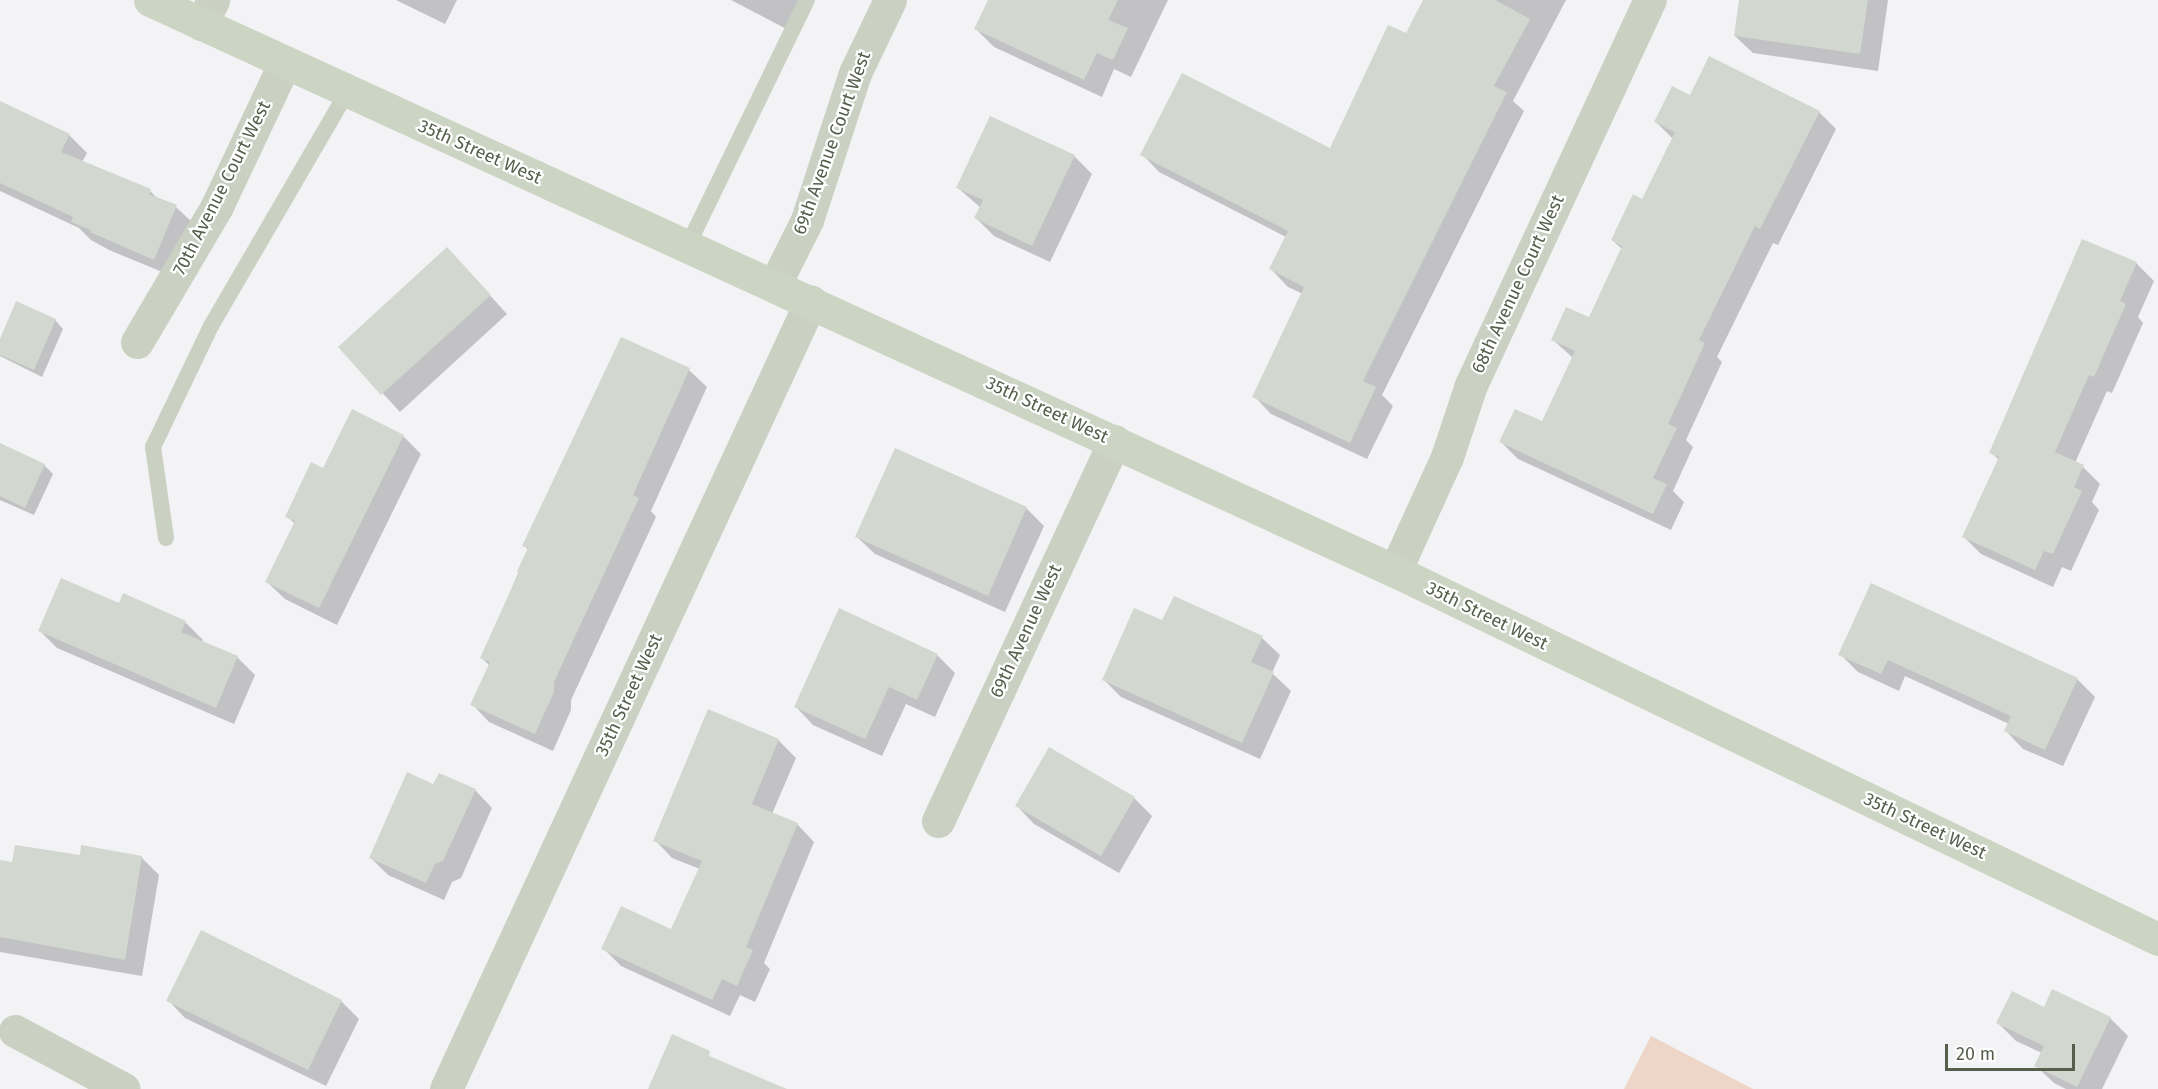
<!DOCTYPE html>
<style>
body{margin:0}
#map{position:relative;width:2158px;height:1089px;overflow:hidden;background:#f3f3f5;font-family:"Fira Sans",sans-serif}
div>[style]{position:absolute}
.green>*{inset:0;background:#edd5c7}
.shadow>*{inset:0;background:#0003}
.building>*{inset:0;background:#d2d7d0}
.lane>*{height:16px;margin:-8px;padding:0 8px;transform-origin:8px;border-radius:8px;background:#cad0c2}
.street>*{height:33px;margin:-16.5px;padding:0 16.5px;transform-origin:16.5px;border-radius:16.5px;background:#cad0c2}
.secondary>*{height:33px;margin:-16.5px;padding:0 16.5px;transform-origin:16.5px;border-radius:16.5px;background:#ccd4c3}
span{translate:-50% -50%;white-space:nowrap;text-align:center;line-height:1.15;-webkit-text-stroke:4.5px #fff;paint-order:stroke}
.street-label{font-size:18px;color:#565f4c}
.scale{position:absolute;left:1945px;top:1044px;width:130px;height:27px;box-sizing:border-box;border:3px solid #565f4c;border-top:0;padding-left:8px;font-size:18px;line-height:21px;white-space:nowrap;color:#565f4c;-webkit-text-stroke:4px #fff;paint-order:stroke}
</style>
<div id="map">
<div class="green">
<div style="clip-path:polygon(1651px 1036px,1753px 1089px,1624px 1089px)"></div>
</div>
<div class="shadow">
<div style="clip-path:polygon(396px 0,457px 0,445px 24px)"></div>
<div style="clip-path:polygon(731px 0,814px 0,796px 34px)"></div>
<div style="clip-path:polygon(990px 0,1168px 0,1131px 77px,1114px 69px,1102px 97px,994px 47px,976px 29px)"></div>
<div style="clip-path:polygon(1425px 0,1566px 0,1513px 101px,1524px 111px,1382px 395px,1393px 406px,1367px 459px,1271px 414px,1254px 396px,1303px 294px,1288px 287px,1271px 269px,1286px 237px,1159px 172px,1142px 154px,1331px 150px,1406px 35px)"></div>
<div style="clip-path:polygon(1741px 0,1888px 0,1878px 71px,1753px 53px,1735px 36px)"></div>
<div style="clip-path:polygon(1690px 97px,1819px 112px,1836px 129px,1778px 245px,1773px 243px,1717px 357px,1722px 362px,1686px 440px,1693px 447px,1673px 491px,1684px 502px,1671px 530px,1518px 459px,1501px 442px,1543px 423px,1573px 358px,1552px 339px,1589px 319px,1622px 249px,1612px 240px,1643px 201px,1673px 139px,1656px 122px)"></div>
<div style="clip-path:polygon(0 103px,69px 135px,87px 153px,82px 162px,150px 191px,159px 200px,176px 207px,194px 224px,172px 276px,109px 250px,91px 240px,79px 228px,0 191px)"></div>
<div style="clip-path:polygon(1074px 156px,1092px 174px,1050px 262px,994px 236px,976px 218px,981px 208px,958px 188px)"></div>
<div style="clip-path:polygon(2136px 263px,2154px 281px,2138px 317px,2143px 323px,2112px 393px,2107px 391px,2075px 463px,2083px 467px,2100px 484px,2092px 502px,2099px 510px,2071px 571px,2062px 567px,2053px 587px,1981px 554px,1964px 537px,1999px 460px,1991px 452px)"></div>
<div style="clip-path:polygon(464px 267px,507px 314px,400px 412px,340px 347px)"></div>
<div style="clip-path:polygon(55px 320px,63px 329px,42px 377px,0 356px,0 343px)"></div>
<div style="clip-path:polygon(621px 339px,689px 370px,707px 387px,651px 511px,656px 517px,571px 700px,571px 710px,553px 751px,489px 722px,472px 704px,490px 666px,482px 658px,528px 550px,524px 545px)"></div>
<div style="clip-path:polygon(403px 436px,421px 454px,337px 625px,285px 599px,267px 582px,295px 524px,287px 516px,324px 470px)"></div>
<div style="clip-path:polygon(0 445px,44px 465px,53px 474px,34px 515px,0 500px)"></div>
<div style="clip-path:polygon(1026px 508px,1044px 526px,1005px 612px,875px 554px,857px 537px)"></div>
<div style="clip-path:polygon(120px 605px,185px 622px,203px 640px,202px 642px,237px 657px,255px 675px,234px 724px,57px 648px,40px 631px)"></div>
<div style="clip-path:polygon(1163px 622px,1262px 638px,1280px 655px,1272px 673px,1291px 691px,1260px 759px,1121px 697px,1104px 680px)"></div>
<div style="clip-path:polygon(1840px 654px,2077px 679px,2095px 697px,2063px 766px,2023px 749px,2006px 731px,2009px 724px,1905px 676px,1899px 691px,1858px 672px)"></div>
<div style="clip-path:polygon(937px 655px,955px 673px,935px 717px,906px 704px,882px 756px,813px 725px,796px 707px)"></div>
<div style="clip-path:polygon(778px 740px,796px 758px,772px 814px,797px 824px,814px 842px,764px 963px,770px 969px,755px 1002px,740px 995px,730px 1016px,621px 966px,603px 948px,672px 931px,700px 869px,672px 858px,655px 840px)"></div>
<div style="clip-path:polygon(1050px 749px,1134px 798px,1152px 816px,1119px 873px,1034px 824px,1017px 806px)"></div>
<div style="clip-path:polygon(434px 786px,475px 790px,492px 808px,461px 878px,452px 882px,444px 900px,388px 875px,371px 858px)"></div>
<div style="clip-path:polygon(81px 857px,141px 857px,159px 875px,142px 976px,0 952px,0 861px,14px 864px)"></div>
<div style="clip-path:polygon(168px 1000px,341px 1001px,359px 1019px,326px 1086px,185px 1018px)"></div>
<div style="clip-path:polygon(2044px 1009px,2110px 1018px,2128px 1036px,2102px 1089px,2066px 1089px,2054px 1083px,2036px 1066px,2042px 1053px,2016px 1041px,1998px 1023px)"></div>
</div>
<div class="building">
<div style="clip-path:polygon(988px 0,1118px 0,1108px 20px,1128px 28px,1113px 60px,1097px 53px,1084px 80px,974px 29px)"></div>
<div style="clip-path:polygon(1423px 0,1495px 0,1530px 19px,1494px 86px,1507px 92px,1363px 381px,1376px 387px,1350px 443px,1252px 397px,1304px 287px,1269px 269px,1288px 231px,1140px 155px,1182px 73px,1330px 148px,1388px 25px,1406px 33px)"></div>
<div style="clip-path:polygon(1739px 0,1868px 0,1860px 54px,1734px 36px)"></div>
<div style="clip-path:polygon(1709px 56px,1820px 111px,1760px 229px,1755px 226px,1699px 340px,1705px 343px,1668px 424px,1677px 428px,1653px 478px,1667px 484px,1653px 514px,1499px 442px,1515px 409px,1542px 421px,1575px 351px,1551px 340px,1566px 307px,1589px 317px,1622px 246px,1611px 240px,1633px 194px,1642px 199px,1675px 132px,1654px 122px,1672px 86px,1690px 95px)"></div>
<div style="clip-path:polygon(0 101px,70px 134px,61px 152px,151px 189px,149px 194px,177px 205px,154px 260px,90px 232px,91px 230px,71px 222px,73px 217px,0 183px)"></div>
<div style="clip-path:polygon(990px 116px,1075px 155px,1032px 246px,974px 218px,983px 200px,956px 188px)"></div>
<div style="clip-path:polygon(2082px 239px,2137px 262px,2120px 301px,2126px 304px,2094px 377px,2089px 375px,2055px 452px,2084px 465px,2074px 487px,2082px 491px,2053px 554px,2044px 551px,2035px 570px,1962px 537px,1999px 457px,1989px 453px)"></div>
<div style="clip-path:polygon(447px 247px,491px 295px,381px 395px,338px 347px)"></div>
<div style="clip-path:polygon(16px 301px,56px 319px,34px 370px,0 355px,0 339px)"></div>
<div style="clip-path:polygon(621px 337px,690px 368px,633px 495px,639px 498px,554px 682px,554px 692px,535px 734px,470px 705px,490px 662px,480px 658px,519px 572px,517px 571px,528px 548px,522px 546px)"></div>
<div style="clip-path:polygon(352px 409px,404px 435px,319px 608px,265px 582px,295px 521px,285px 517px,311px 462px,323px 468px)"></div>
<div style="clip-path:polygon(0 443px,45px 464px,25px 508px,0 496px)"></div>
<div style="clip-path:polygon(895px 448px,1027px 507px,988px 596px,855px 537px)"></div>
<div style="clip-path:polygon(61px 578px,119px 603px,123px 593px,186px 621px,181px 632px,238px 656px,216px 708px,38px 631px)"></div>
<div style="clip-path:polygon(1871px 583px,2078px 678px,2045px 750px,2004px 731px,2011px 716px,1888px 660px,1881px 674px,1838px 655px)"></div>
<div style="clip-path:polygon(1174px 596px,1263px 636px,1251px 662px,1274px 672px,1242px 743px,1102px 680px,1134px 608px,1162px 620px)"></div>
<div style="clip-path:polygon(839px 608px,938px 654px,917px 700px,889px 687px,865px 739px,794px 707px)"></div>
<div style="clip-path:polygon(708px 709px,779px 739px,752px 804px,798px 823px,746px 947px,753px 950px,737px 986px,722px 979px,712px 1000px,601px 949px,621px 906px,671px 929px,702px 861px,653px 841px)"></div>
<div style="clip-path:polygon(1049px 747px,1135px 797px,1101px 856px,1015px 806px)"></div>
<div style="clip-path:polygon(407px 772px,433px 784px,439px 773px,476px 789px,443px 861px,435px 864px,426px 883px,369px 858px)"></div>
<div style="clip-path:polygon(15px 845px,80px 855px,81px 845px,142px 856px,125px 960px,0 937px,0 860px,12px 862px)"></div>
<div style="clip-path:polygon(201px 930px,342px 1000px,308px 1070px,166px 1001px)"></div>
<div style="clip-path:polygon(2052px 989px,2111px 1017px,2077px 1087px,2034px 1066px,2044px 1046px,1996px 1023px,2012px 991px,2044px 1007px)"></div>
<div style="clip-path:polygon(672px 1034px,710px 1051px,709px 1056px,787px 1089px,648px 1089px)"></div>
</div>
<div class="lane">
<div style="left:688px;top:245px;width:272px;rotate:-64.1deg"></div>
<div style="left:166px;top:538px;width:92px;rotate:-98.1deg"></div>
<div style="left:153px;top:447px;width:134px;rotate:-64.4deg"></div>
<div style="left:211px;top:326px;width:271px;rotate:-59.8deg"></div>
</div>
<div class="street">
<div style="left:201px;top:24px;width:27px;rotate:-63deg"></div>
<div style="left:774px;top:286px;width:74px;rotate:-63.4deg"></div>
<div style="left:807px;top:220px;width:155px;rotate:-71.9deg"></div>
<div style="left:855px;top:73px;width:81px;rotate:-64.4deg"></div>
<div style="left:137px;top:342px;width:158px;rotate:-59.5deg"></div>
<div style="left:217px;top:206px;width:157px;rotate:-64.7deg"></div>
<div style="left:1395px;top:571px;width:125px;rotate:-65.5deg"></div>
<div style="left:1447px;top:457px;width:76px;rotate:-71.6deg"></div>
<div style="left:1471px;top:385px;width:425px;rotate:-65.1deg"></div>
<div style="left:938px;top:821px;width:419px;rotate:-65.1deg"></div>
<div style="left:15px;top:1031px;width:123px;rotate:28deg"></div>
<div style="left:446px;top:1089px;width:868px;rotate:-65.15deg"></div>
</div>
<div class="secondary">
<div style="left:150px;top:0;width:1370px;rotate:24.64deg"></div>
<div style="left:1395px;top:571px;width:847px;rotate:25.75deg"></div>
</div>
<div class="street-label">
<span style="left:832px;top:143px;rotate:-70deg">69th Avenue Court West</span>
<span style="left:480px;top:152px;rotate:24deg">35th Street West</span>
<span style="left:222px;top:188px;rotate:-63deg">70th Avenue Court West</span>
<span style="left:1518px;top:284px;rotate:-65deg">68th Avenue Court West</span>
<span style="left:1047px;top:410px;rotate:25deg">35th Street West</span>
<span style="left:1487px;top:616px;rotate:26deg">35th Street West</span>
<span style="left:1026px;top:631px;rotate:-65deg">69th Avenue West</span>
<span style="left:629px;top:695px;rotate:-65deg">35th Street West</span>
<span style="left:1925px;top:826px;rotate:25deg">35th Street West</span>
</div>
<div class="scale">20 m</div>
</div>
